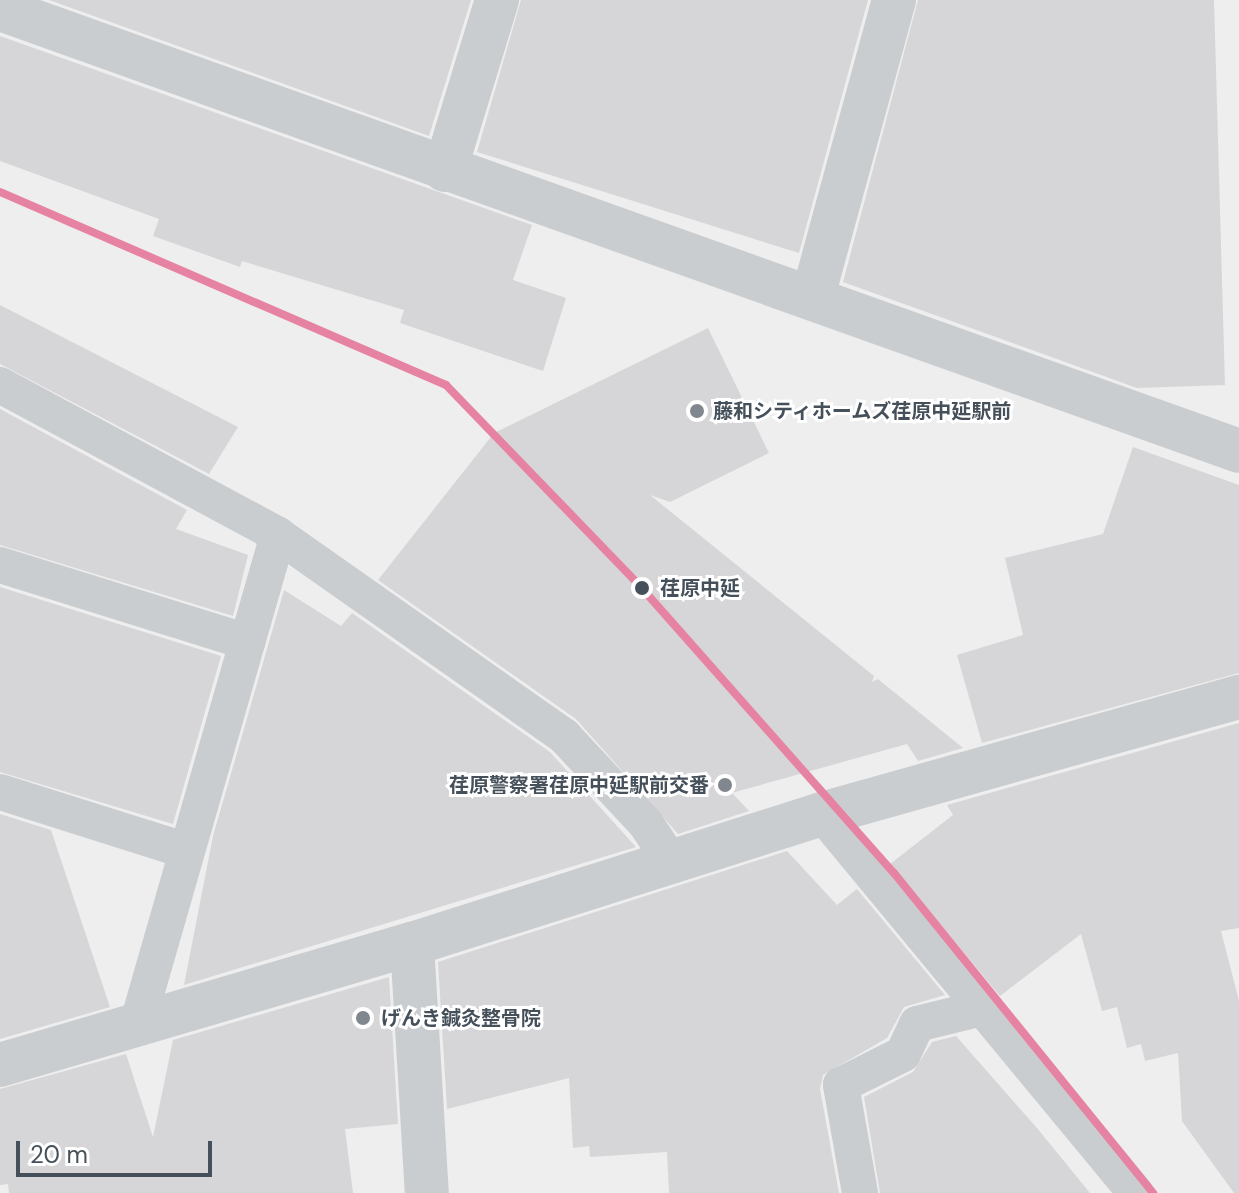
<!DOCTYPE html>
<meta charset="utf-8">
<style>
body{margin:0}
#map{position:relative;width:1239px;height:1193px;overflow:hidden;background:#efeeee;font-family:"DM Sans","Noto Sans JP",sans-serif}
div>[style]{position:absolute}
.building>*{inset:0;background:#d6d6d8}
.lane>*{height:36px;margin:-18px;padding:0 18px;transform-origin:18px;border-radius:18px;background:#cacdcf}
.street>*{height:44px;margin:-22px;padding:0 22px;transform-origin:22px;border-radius:22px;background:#cacdcf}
.rail-1>*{height:8px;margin:-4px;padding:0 4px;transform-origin:4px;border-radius:4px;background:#e683a3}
.dots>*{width:22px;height:22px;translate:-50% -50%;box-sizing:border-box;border:4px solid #fff;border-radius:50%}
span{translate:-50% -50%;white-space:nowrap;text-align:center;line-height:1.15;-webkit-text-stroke:6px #fff;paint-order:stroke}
.poi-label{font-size:20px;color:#46505a;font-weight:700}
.left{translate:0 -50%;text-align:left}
.right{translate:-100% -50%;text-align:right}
.stop-label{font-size:20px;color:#46505a;font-weight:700}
.scale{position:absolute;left:16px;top:1141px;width:196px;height:36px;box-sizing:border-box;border:4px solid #46505a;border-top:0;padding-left:10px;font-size:24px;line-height:28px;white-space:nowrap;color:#46505a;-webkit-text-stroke:6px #fff;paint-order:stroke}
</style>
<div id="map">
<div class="building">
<div style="clip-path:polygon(49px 0,471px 0,429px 136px)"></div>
<div style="clip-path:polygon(521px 0,868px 0,799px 253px,477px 152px)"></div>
<div style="clip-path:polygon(918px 0,1214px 0,1225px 385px,1137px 388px,843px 282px)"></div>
<div style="clip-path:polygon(0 36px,532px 225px,513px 280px,566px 298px,543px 371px,400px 323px,404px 310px,242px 261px,240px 267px,153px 236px,159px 219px,0 161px)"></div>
<div style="clip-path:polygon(0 305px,238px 427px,209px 474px,0 364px)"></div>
<div style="clip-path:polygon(708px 328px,769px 453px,670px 502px,650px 495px,874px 676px,872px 682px,878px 679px,963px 748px,918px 761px,907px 744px,732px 793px,749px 811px,678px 834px,576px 719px,378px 580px,494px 433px)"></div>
<div style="clip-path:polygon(0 409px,187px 510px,176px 529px,248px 555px,233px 616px,0 545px)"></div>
<div style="clip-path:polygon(1133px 447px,1239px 485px,1239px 673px,982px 743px,957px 655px,1023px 635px,1005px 558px,1103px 534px)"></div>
<div style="clip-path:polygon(0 587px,221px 656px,173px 824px,0 772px)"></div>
<div style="clip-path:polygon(284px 590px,341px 626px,352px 613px,550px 752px,636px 847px,184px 985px,213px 836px)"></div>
<div style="clip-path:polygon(1239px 723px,1239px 928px,1221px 931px,1239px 1001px,1239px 1193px,1234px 1193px,1182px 1121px,1178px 1053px,1145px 1061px,1141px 1044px,1127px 1048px,1117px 1007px,1102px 1011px,1081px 934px,1000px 996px,890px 864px,953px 815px,947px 805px)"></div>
<div style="clip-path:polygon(0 814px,51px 830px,110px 1007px,0 1039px)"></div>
<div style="clip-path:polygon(787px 851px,837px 905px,857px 889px,945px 995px,904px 1007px,887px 1038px,823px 1075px,820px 1089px,839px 1193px,669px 1193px,667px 1152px,590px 1157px,589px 1146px,573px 1148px,569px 1078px,447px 1109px,438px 962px)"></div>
<div style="clip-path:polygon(389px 977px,398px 1124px,345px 1129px,353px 1193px,9px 1193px,8px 1184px,0 1185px,0 1089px,126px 1054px,153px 1137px,173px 1040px)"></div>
<div style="clip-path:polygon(956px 1036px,1037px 1128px,1090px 1193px,880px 1193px,864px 1097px,913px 1072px,932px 1042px)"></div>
</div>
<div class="lane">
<div style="left:0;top:385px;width:316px;rotate:28.3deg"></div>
<div style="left:278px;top:535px;width:350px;rotate:35.1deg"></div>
<div style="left:564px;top:736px;width:120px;rotate:47deg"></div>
<div style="left:646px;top:824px;width:47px;rotate:56.3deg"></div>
<div style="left:0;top:565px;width:259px;rotate:17.3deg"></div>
<div style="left:0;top:792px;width:193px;rotate:17.5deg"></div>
<div style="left:822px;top:814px;width:492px;rotate:50.4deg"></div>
<div style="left:138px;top:1022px;width:507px;rotate:-73.96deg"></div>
<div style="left:860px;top:1193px;width:110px;rotate:-100deg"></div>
<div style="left:841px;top:1085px;width:69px;rotate:-26.6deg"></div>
<div style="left:903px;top:1054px;width:33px;rotate:-65deg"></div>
<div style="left:917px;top:1024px;width:67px;rotate:-13.8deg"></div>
</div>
<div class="street">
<div style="left:0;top:9px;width:1315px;rotate:19.63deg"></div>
<div style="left:445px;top:170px;width:178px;rotate:-73deg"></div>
<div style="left:813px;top:296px;width:307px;rotate:-74.7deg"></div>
<div style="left:412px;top:944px;width:249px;rotate:86.6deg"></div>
<div style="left:0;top:1065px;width:429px;rotate:-16.4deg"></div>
<div style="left:412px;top:944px;width:430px;rotate:-17.6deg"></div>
<div style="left:822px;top:814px;width:433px;rotate:-15.7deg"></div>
</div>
<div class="rail-1">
<div style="left:0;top:192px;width:486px;rotate:23.4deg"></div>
<div style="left:446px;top:385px;width:278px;rotate:46deg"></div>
<div style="left:639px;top:585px;width:385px;rotate:48.5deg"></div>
<div style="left:894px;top:873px;width:412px;rotate:51deg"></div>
</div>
<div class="dots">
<div style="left:697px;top:411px;background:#81878e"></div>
<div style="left:642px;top:588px;background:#46505a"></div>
<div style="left:725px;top:785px;background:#81878e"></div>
<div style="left:363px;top:1018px;background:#81878e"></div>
</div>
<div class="poi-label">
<span class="left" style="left:713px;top:411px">藤和シティホームズ荏原中延駅前</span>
<span class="right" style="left:709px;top:785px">荏原警察署荏原中延駅前交番</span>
<span class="left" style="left:381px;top:1018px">げんき鍼灸整骨院</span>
</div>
<div class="stop-label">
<span class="left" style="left:660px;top:588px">荏原中延</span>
</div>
<div class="scale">20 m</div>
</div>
